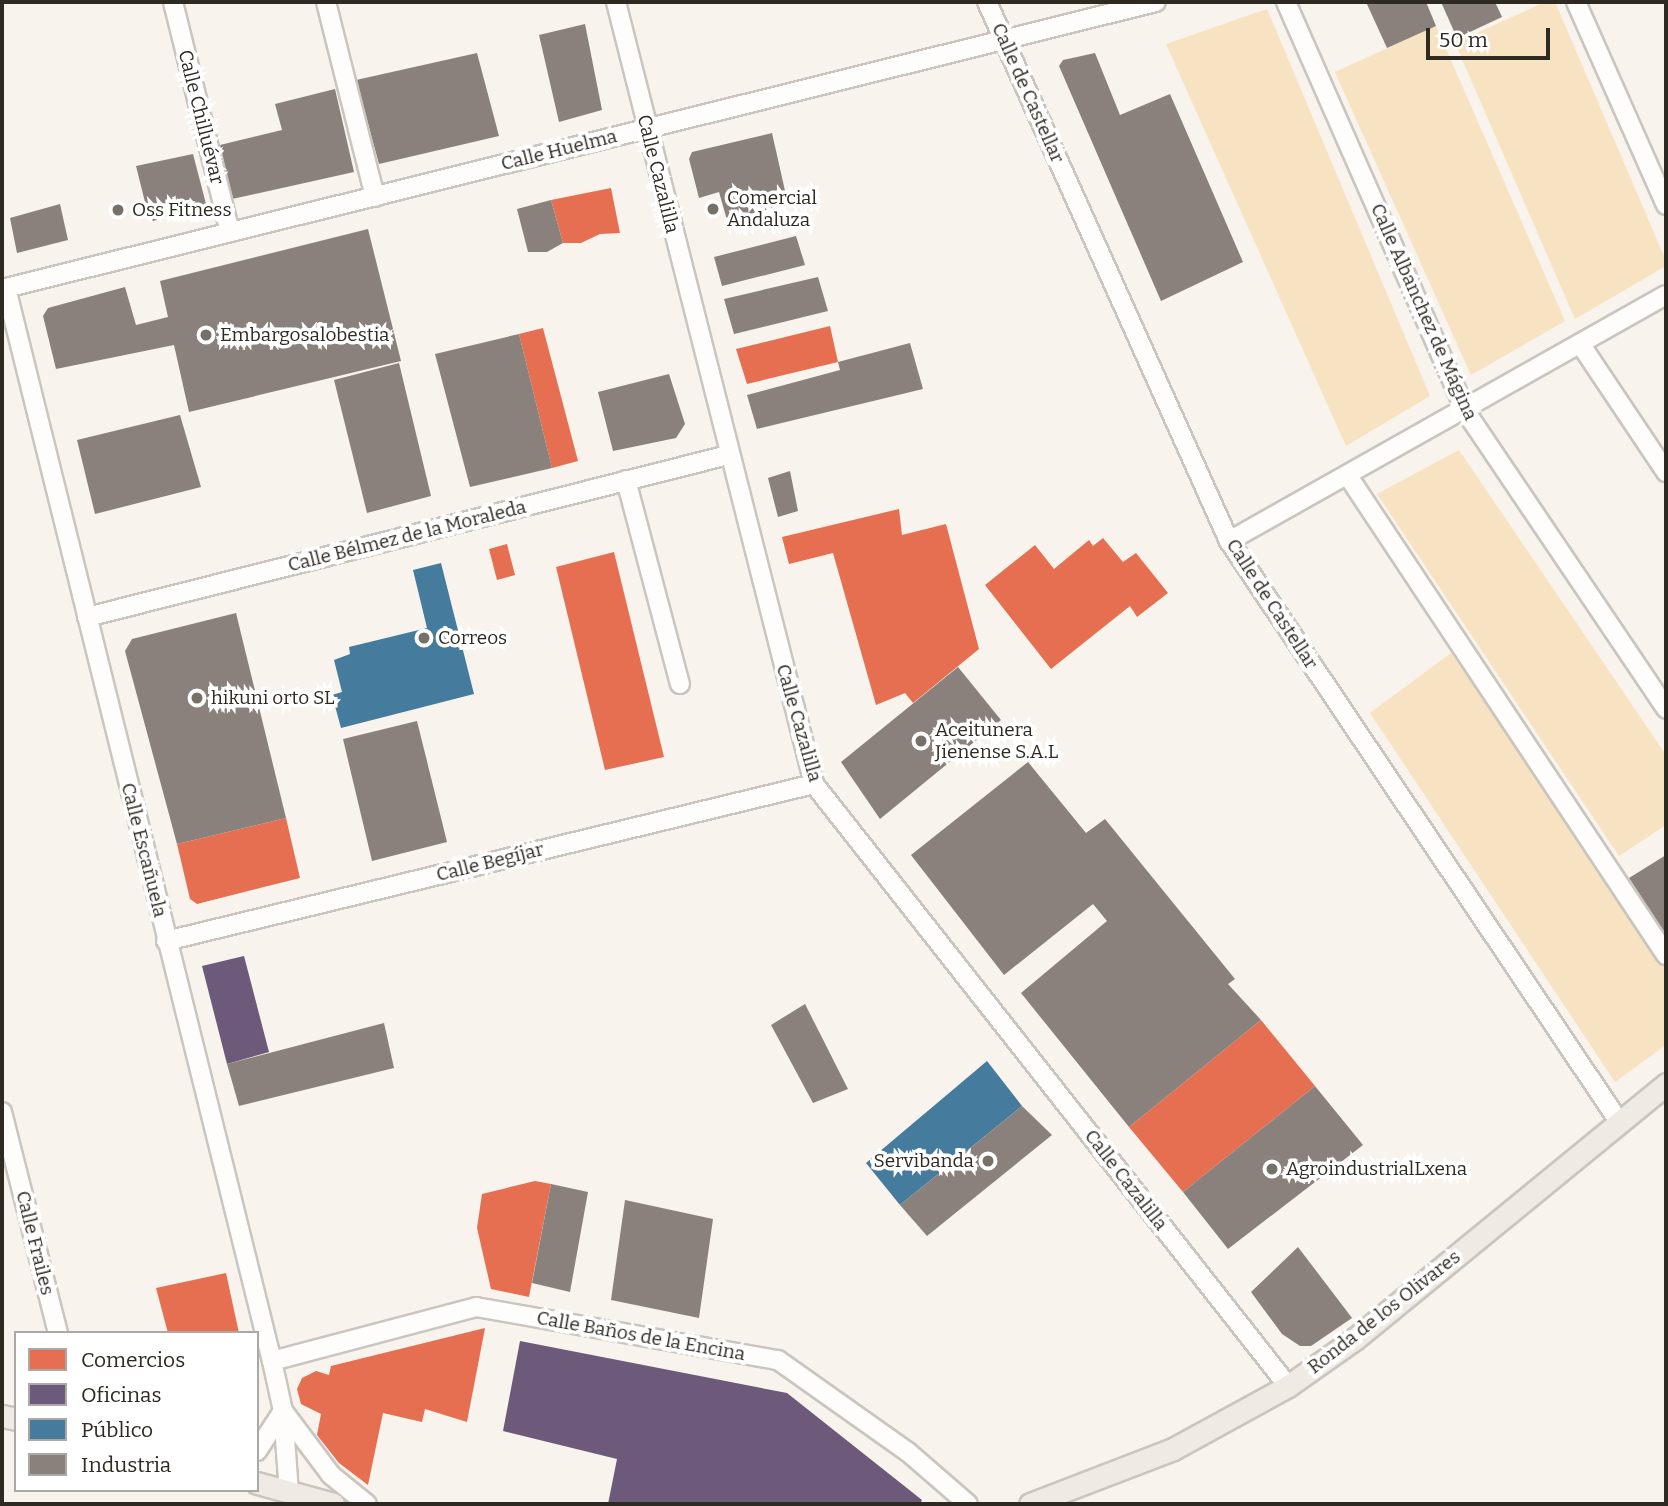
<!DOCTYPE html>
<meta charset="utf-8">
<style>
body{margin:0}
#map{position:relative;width:1668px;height:1506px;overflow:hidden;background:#f8f3ec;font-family:Bitter,serif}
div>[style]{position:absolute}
.green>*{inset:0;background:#f7e2c1}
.shops>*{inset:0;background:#e76f51}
.offices>*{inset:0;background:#6d597a}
.public>*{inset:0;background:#457b9d}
.industry>*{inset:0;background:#8a817c}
.roads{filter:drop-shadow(2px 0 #cac5be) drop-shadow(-2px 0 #cac5be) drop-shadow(0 2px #cac5be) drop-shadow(0 -2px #cac5be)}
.minor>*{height:18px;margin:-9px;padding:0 9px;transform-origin:9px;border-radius:9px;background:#fefdfc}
.major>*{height:21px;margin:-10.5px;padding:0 10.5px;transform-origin:10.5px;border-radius:10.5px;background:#efeae4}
.dots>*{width:19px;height:19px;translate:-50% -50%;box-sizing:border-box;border:4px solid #fff;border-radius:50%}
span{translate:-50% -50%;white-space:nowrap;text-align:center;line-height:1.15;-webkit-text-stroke:7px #fff;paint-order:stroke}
.street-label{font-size:19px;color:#2e2921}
.poi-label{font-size:19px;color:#2e2921}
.left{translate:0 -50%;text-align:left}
.right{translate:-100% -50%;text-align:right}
.frame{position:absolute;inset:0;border:4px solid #2e2921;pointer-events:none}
.legend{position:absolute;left:14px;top:1331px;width:245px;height:161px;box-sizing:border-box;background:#fff;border:2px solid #aba9a6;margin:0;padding:9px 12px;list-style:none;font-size:21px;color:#2e2921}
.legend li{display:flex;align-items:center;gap:14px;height:35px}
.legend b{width:35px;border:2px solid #aba9a6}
.scale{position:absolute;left:1426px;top:28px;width:124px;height:32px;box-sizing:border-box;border:4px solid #2e2921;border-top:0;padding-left:9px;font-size:21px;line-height:24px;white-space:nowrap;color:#2e2921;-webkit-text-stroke:5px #fff;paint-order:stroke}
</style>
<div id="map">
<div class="green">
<div style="clip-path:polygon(1545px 2px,1555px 2px,1666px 261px,1666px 266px,1575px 319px,1455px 43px)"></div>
<div style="clip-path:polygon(1267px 9px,1430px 396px,1346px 446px,1166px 44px)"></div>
<div style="clip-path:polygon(1436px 26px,1565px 321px,1471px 375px,1335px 72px)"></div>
<div style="clip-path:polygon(1459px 450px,1666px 755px,1666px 825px,1619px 856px,1377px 494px)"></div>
<div style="clip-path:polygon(1451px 653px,1666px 968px,1666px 1045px,1615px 1082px,1370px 713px)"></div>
</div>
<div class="shops">
<div style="clip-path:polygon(611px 188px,620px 233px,600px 234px,581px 243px,563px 243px,551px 200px)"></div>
<div style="clip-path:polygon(830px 326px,838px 362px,747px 384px,736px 349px)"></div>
<div style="clip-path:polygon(543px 328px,578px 461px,552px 468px,519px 334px)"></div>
<div style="clip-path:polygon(899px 509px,902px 535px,946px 524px,979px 649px,913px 703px,905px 693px,876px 705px,833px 553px,789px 564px,782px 537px)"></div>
<div style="clip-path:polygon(1103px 538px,1123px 562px,1136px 553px,1168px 593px,1137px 617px,1130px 606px,1051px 669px,985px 585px,1035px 545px,1054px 569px,1089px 540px,1093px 546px)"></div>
<div style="clip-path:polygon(507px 544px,515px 575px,497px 580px,489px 549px)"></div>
<div style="clip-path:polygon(614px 552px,664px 757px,605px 770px,556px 567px)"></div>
<div style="clip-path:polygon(286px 818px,300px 878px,197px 904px,190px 899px,177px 844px)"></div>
<div style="clip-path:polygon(1261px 1020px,1315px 1086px,1183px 1192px,1129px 1127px)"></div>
<div style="clip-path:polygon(535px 1181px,551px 1184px,529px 1297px,491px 1289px,477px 1228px,482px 1194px)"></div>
<div style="clip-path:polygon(226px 1273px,239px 1333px,168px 1333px,156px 1288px)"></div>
<div style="clip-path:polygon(485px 1328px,467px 1422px,425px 1409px,422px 1422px,383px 1413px,368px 1485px,339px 1463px,317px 1435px,321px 1414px,301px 1404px,297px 1389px,302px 1378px,316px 1371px,329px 1375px,331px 1366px)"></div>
</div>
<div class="offices">
<div style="clip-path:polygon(244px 956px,269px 1052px,227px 1064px,202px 966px)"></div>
<div style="clip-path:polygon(520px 1341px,787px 1393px,922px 1500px,920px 1504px,608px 1504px,617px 1459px,503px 1431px)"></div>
</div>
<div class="public">
<div style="clip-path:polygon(441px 563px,474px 694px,341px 728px,332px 695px,342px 692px,334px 660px,350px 654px,349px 647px,427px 628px,413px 570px)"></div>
<div style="clip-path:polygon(987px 1061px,1022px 1106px,900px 1205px,866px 1163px)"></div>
</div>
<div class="industry">
<div style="clip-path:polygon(1366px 2px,1426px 2px,1436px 26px,1387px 48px)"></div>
<div style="clip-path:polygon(1441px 2px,1495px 2px,1502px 17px,1457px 38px)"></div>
<div style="clip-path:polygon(585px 24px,602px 110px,559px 122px,539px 35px)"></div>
<div style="clip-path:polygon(477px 53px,499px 136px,379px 164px,356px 80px)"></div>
<div style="clip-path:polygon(1095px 53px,1120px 115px,1170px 94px,1243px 262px,1161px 301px,1059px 66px,1063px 60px)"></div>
<div style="clip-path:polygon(335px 89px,354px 172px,232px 199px,220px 145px,282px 130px,275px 104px)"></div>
<div style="clip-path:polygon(772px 133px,788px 204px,727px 220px,719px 192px,699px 198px,689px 159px,692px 152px)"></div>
<div style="clip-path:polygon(193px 154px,206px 204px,150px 222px,136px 166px)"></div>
<div style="clip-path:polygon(551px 200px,563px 243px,547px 252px,528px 252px,517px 209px)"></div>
<div style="clip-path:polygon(60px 204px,68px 240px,17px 253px,10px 218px)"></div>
<div style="clip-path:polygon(368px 229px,401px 361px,189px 412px,174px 345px,56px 369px,43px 316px,48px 308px,125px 287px,136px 325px,168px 317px,160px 281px)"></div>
<div style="clip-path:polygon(796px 236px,805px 265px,722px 286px,714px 257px)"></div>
<div style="clip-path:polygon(818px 277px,828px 311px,734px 334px,724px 299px)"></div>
<div style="clip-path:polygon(519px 334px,552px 468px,470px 487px,435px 354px)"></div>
<div style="clip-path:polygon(910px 343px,923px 389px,757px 429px,747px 395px,840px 370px,838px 362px)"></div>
<div style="clip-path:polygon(399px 363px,431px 496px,367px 513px,334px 380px)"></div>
<div style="clip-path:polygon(669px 374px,685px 424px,676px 438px,613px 451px,598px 392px)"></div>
<div style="clip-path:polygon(180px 415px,201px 487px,95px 514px,77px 440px)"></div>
<div style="clip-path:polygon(790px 471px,798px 511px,778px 517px,768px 478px)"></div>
<div style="clip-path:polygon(236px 613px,286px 818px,177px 844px,125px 651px,132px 639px)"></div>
<div style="clip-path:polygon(958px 667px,1001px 720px,880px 819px,841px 762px)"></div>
<div style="clip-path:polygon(417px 721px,447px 842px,372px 861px,343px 739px)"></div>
<div style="clip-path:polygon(1028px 762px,1086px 833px,1105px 819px,1235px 979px,1228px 984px,1261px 1020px,1129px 1127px,1021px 993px,1107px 921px,1093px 904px,1004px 975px,911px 855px)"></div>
<div style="clip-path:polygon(1666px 855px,1666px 935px,1629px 878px)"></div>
<div style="clip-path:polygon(805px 1004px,848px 1089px,813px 1103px,771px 1025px)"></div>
<div style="clip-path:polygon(384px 1023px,394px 1068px,239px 1106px,227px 1064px)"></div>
<div style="clip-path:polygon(1315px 1086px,1363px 1145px,1228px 1249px,1183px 1192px)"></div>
<div style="clip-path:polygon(1022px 1106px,1052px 1135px,927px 1236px,900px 1205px)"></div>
<div style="clip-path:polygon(551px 1184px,588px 1192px,570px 1292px,532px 1283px)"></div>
<div style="clip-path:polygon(625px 1200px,713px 1219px,699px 1318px,611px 1300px)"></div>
<div style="clip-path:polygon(1298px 1247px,1352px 1318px,1311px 1346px,1300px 1346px,1282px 1334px,1251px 1292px)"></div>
</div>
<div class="roads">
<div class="minor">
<div style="left:173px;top:2px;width:237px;rotate:76.1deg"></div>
<div style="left:326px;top:2px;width:201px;rotate:75.9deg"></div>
<div style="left:616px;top:2px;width:807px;rotate:75.79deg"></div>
<div style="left:814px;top:784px;width:766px;rotate:51.78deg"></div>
<div style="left:987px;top:2px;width:591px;rotate:65.82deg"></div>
<div style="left:1229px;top:541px;width:701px;rotate:56.11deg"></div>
<div style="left:1286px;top:2px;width:448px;rotate:66.3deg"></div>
<div style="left:1466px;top:412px;width:358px;rotate:56deg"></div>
<div style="left:1576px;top:2px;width:222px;rotate:66.1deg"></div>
<div style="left:6px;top:288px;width:1105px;rotate:76.08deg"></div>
<div style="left:272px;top:1361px;width:51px;rotate:77.6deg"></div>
<div style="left:283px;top:1411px;width:81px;rotate:85.8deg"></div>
<div style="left:2px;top:289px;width:1189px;rotate:-13.97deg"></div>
<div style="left:1581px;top:345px;width:153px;rotate:56.2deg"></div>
<div style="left:1348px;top:476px;width:575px;rotate:56.42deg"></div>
<div style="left:626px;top:480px;width:211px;rotate:75.2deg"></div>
<div style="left:1229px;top:541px;width:501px;rotate:-29.38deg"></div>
<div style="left:87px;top:617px;width:661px;rotate:-14.18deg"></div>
<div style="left:166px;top:941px;width:667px;rotate:-13.62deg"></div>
<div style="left:2px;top:1112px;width:228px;rotate:75.8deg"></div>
<div style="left:272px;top:1361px;width:211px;rotate:-14.8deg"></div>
<div style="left:476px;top:1307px;width:307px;rotate:10deg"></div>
<div style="left:778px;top:1360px;width:159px;rotate:35.3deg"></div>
<div style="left:908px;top:1452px;width:79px;rotate:40.9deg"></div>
<div style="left:257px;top:1451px;width:48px;rotate:-57deg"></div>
<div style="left:283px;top:1411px;width:80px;rotate:53.1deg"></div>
<div style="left:331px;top:1475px;width:46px;rotate:38.9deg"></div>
</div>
<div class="major">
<div style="left:2px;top:1416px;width:14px;rotate:12deg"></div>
<div style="left:257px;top:1483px;width:79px;rotate:15.4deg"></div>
<div style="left:1030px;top:1504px;width:153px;rotate:-21deg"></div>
<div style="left:1173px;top:1449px;width:131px;rotate:-28.7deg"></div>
<div style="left:1288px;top:1386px;width:83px;rotate:-35.2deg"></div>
<div style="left:1356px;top:1338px;width:401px;rotate:-39.3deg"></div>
</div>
</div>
<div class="dots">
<div style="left:713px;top:209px;background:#757068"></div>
<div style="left:118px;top:210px;background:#757068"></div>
<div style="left:206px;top:335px;background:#757068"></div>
<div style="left:424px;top:638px;background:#757068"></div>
<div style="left:197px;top:698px;background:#757068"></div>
<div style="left:921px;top:741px;background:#757068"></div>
<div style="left:988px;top:1161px;background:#757068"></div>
<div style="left:1272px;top:1169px;background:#757068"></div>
</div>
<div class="street-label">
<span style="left:1028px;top:93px;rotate:66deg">Calle de Castellar</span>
<span style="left:201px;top:117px;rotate:76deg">Calle Chilluévar</span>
<span style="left:559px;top:150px;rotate:-14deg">Calle Huelma</span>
<span style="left:658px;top:174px;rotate:76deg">Calle Cazalilla</span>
<span style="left:1424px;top:312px;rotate:66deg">Calle Albanchez de Mágina</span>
<span style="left:407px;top:536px;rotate:-14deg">Calle Bélmez de la Moraleda</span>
<span style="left:1272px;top:604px;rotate:57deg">Calle de Castellar</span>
<span style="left:799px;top:723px;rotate:74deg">Calle Cazalilla</span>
<span style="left:144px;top:850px;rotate:76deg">Calle Escañuela</span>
<span style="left:490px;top:862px;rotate:-14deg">Calle Begíjar</span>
<span style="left:1126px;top:1180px;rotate:52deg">Calle Cazalilla</span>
<span style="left:35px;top:1243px;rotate:76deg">Calle Frailes</span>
<span style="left:1384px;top:1312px;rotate:-38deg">Ronda de los Olivares</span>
<span style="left:641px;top:1336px;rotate:10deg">Calle Baños de la Encina</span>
</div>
<div class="poi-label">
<span class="left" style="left:727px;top:209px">Comercial<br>Andaluza</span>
<span class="left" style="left:132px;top:210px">Oss Fitness</span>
<span class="left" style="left:220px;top:335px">Embargosalobestia</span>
<span class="left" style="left:438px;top:638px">Correos</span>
<span class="left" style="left:211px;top:698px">hikuni orto SL</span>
<span class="left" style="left:935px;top:741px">Aceitunera<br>Jienense S.A.L</span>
<span class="right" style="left:974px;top:1161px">Servibanda</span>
<span class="left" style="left:1286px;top:1169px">AgroindustrialLxena</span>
</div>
<div class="frame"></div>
<ul class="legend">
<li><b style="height:19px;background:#e76f51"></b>Comercios</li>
<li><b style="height:19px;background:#6d597a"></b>Oficinas</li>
<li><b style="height:19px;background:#457b9d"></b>Público</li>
<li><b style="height:19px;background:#8a817c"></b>Industria</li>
</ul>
<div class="scale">50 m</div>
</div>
